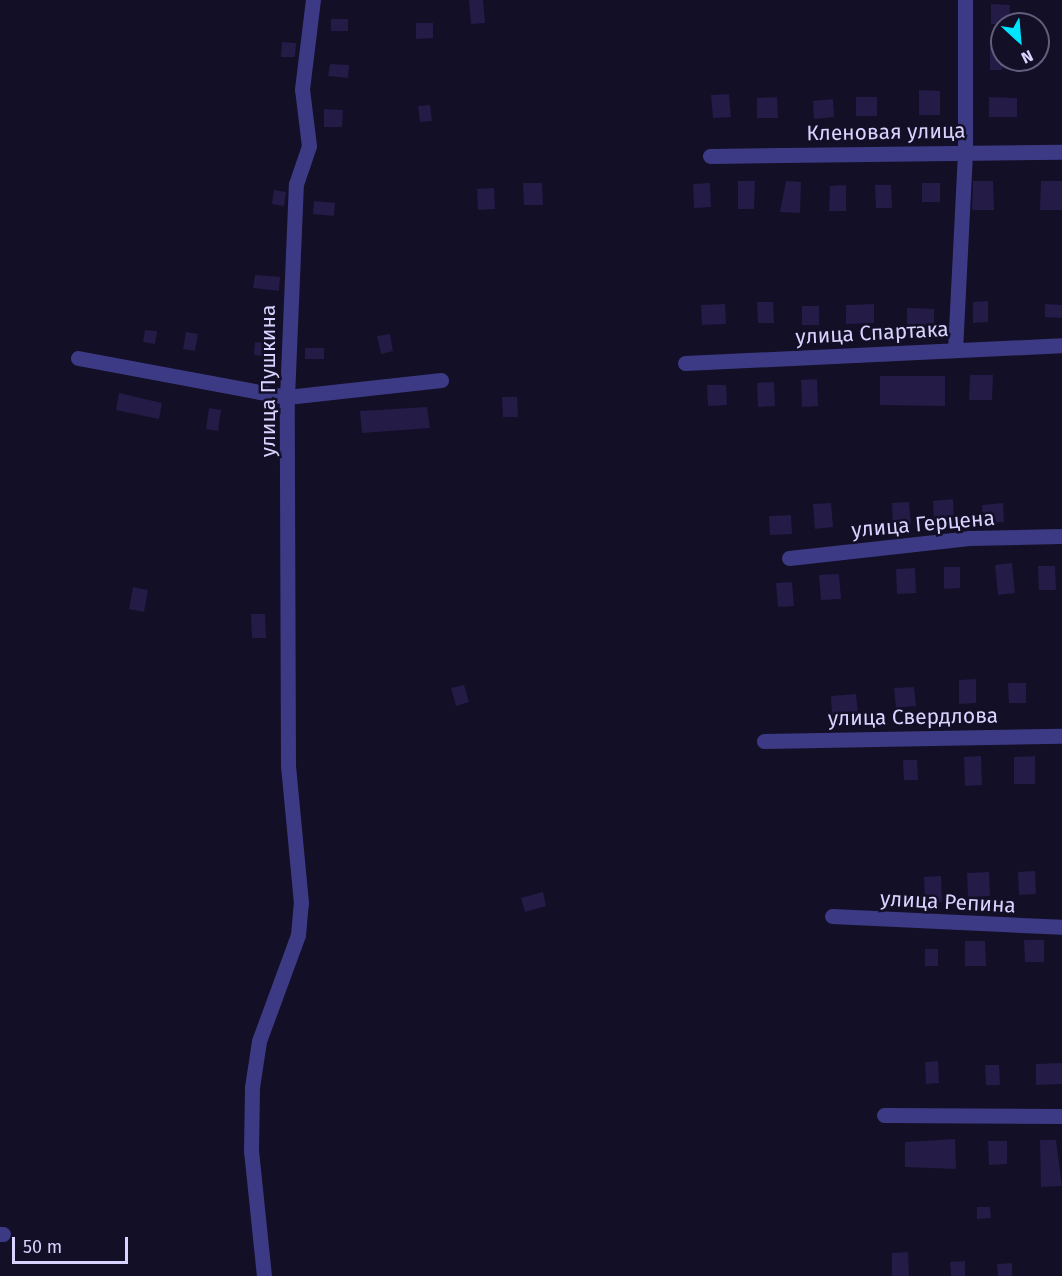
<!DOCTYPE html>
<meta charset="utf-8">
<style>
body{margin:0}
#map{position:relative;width:1062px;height:1276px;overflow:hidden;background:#130f26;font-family:"Fira Sans",sans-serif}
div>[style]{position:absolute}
.building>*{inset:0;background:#241b47}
.minor>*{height:15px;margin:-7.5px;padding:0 7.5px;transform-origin:7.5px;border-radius:7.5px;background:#3d3a85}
span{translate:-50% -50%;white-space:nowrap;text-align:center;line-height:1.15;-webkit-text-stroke:5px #130f26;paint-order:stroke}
.street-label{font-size:21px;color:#d9d4ff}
.north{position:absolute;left:990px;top:12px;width:60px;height:60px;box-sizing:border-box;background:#130f26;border:2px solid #625e7d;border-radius:50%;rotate:154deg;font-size:16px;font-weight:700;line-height:24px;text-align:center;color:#d9d4ff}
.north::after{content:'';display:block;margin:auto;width:21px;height:27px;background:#00e5ff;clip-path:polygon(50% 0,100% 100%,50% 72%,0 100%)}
.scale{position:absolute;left:12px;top:1237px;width:116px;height:27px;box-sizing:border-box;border:3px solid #d9d4ff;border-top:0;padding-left:8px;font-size:18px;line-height:21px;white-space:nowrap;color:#d9d4ff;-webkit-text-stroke:4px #130f26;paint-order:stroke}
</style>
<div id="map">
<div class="building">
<div style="clip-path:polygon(469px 0,483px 0,485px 23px,471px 24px)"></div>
<div style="clip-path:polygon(991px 4px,1010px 5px,1009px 24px,991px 24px)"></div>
<div style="clip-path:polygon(331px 19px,348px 19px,348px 31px,331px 31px)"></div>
<div style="clip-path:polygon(416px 23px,433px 23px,433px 38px,416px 39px)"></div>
<div style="clip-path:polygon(282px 42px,296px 43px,295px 57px,281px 57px)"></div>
<div style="clip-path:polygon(990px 49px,1002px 50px,1002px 70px,990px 70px)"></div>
<div style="clip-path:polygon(330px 64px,349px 65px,348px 78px,328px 76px)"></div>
<div style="clip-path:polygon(919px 90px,940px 91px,940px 115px,919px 115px)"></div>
<div style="clip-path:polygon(729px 94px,731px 117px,713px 118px,711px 95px)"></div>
<div style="clip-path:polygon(777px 97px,778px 118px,757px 118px,757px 98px)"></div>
<div style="clip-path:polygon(856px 97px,877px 97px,877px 116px,856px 116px)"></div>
<div style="clip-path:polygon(989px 97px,1017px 98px,1017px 117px,989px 117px)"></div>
<div style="clip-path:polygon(833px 99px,834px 117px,814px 119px,813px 101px)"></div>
<div style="clip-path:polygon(430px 105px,432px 121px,420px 122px,418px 106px)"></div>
<div style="clip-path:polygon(324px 109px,343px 110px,342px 127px,324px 127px)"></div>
<div style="clip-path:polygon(738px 181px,755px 181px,754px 209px,738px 209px)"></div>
<div style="clip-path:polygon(786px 181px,801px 182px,800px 213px,780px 212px)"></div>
<div style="clip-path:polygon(973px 181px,993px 181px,994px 210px,972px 210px)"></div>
<div style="clip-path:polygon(1041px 181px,1062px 181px,1062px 210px,1040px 210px)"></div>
<div style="clip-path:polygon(523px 183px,542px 183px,543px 205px,524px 205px)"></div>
<div style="clip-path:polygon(710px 183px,711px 207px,694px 208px,693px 184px)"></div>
<div style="clip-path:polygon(922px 183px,940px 183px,940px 202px,922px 202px)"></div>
<div style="clip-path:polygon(846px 185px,846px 211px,829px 211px,830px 186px)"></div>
<div style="clip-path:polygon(875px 185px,891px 185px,892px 208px,876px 208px)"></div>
<div style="clip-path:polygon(494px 188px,495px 209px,478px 210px,477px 189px)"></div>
<div style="clip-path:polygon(274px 190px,286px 192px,284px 206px,272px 204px)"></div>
<div style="clip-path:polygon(314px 201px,335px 203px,334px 216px,313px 214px)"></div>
<div style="clip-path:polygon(255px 275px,280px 277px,279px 291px,253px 288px)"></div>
<div style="clip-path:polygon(988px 301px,988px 322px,973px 323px,973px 302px)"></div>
<div style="clip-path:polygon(757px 302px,773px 302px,774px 323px,758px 323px)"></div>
<div style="clip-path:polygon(725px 304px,726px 324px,702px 325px,701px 305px)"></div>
<div style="clip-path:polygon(874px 304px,874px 323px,846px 324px,846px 305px)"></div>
<div style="clip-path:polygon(1045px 304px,1062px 305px,1062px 318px,1045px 317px)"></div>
<div style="clip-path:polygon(802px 306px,819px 306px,819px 325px,802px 325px)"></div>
<div style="clip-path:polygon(907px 308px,934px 309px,934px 326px,907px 326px)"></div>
<div style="clip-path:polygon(145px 330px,157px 331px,155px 344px,143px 342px)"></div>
<div style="clip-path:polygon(186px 332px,198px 334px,195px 351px,183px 349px)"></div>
<div style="clip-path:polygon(390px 334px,393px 351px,381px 354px,377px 336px)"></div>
<div style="clip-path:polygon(255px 342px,274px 344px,273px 357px,254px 355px)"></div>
<div style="clip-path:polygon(305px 348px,324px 348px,324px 359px,305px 359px)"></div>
<div style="clip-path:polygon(970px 375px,993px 375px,992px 400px,969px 400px)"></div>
<div style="clip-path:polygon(880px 376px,945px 376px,945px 406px,880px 405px)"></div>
<div style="clip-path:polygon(817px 379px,818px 406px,802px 407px,801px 380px)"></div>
<div style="clip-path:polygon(774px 382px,775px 406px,758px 407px,757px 383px)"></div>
<div style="clip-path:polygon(707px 385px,726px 385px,727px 405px,708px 406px)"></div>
<div style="clip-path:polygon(119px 393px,162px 403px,159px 419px,116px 410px)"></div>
<div style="clip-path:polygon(502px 397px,517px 397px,518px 417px,503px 417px)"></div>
<div style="clip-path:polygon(427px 407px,430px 428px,362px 433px,360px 411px)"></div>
<div style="clip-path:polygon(209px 408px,221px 410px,218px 431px,206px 429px)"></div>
<div style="clip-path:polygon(953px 499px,954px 522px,934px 524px,933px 501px)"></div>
<div style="clip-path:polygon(909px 502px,911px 525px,893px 526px,892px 503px)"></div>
<div style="clip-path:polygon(831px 503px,833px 527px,815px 529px,813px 504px)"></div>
<div style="clip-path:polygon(1003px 503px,1004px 522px,983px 523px,982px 505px)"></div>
<div style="clip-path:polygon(791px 515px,792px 534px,770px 535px,769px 516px)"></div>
<div style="clip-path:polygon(1012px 563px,1015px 593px,998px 595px,995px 565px)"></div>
<div style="clip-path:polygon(1038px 566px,1055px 566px,1056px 590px,1039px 590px)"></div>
<div style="clip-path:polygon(944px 567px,960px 567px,960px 588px,944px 589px)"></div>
<div style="clip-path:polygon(915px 568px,916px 593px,897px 594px,896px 569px)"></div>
<div style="clip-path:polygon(839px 574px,841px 599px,821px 600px,819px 575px)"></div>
<div style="clip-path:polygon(792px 582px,794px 606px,778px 607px,776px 583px)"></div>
<div style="clip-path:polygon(133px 587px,148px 590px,144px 612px,129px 609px)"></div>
<div style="clip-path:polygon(251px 614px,265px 614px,266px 638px,252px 638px)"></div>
<div style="clip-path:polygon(976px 679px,976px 703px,959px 704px,959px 680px)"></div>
<div style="clip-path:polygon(1008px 683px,1026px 683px,1026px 703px,1009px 703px)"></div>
<div style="clip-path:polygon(464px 685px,469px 702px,456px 706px,451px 688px)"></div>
<div style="clip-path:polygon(914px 687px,916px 706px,896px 708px,894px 688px)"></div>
<div style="clip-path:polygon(856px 694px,858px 713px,832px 715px,831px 696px)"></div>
<div style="clip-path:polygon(981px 756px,982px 785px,965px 786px,964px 757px)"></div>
<div style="clip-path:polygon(1035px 756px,1035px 784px,1014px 784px,1014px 757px)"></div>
<div style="clip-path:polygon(903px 760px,917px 760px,918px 780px,904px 780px)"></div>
<div style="clip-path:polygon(1035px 871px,1036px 894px,1019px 895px,1018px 872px)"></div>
<div style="clip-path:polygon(989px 872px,990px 896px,968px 897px,967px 873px)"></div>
<div style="clip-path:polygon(941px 876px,942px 902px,925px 903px,924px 877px)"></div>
<div style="clip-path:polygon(543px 892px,546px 906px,525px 912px,521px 898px)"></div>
<div style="clip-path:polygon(1024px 940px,1044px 940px,1044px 962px,1025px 962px)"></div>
<div style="clip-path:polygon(965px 941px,985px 941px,986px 966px,965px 966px)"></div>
<div style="clip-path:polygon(925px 949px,938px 949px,938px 966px,925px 966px)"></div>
<div style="clip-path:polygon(938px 1061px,939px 1083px,926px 1084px,925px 1062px)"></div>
<div style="clip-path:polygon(1062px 1063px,1062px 1084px,1036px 1085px,1036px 1064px)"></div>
<div style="clip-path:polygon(985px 1065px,999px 1065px,1000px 1085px,986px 1085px)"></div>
<div style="clip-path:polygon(955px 1139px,956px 1169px,905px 1167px,905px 1142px)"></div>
<div style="clip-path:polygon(1040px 1140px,1056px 1140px,1062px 1186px,1041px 1187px)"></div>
<div style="clip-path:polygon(988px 1141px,1007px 1141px,1007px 1164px,989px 1165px)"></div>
<div style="clip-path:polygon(977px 1207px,990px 1207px,991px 1218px,977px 1219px)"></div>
<div style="clip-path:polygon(908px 1252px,909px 1276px,892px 1276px,892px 1253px)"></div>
<div style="clip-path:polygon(965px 1261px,965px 1276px,951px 1276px,950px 1262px)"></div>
<div style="clip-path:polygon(1012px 1263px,1012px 1276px,998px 1276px,997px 1264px)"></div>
</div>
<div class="minor">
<div style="left:710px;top:156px;width:352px;rotate:-0.7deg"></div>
<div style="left:955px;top:350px;width:198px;rotate:-87.1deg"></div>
<div style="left:965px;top:152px;width:152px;rotate:-90deg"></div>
<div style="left:78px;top:358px;width:213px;rotate:10.6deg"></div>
<div style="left:287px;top:397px;width:155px;rotate:-6.3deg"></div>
<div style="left:685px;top:363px;width:377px;rotate:-2.7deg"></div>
<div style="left:789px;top:558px;width:181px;rotate:-6.3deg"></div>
<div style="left:969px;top:538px;width:93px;rotate:-1.2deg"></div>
<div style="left:764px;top:741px;width:298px;rotate:-1deg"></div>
<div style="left:832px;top:916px;width:230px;rotate:2.7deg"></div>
<div style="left:884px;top:1115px;width:178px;rotate:0.3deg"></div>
<div style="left:0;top:1234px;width:3px"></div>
<div style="left:264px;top:1276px;width:126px;rotate:-95.9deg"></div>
<div style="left:251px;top:1151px;width:64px;rotate:-89.1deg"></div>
<div style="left:252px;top:1087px;width:47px;rotate:-81.3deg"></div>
<div style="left:259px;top:1041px;width:113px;rotate:-69.8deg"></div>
<div style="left:298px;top:935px;width:32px;rotate:-85deg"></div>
<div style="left:301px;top:903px;width:138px;rotate:-95.4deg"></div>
<div style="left:288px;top:766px;width:369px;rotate:-90.2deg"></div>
<div style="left:287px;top:397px;width:213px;rotate:-87.6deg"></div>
<div style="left:296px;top:184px;width:40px;rotate:-71.1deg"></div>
<div style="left:309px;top:146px;width:57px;rotate:-97deg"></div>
<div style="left:302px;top:89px;width:90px;rotate:-83deg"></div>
</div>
<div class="street-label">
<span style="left:886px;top:132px;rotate:-1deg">Кленовая улица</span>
<span style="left:872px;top:333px;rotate:-3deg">улица Спартака</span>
<span style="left:268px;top:381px;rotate:-90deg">улица Пушкина</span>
<span style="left:923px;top:524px;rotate:-5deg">улица Герцена</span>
<span style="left:913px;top:717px;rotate:-1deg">улица Свердлова</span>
<span style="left:948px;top:902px;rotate:3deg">улица Репина</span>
</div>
<div class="north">N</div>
<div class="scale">50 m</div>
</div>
